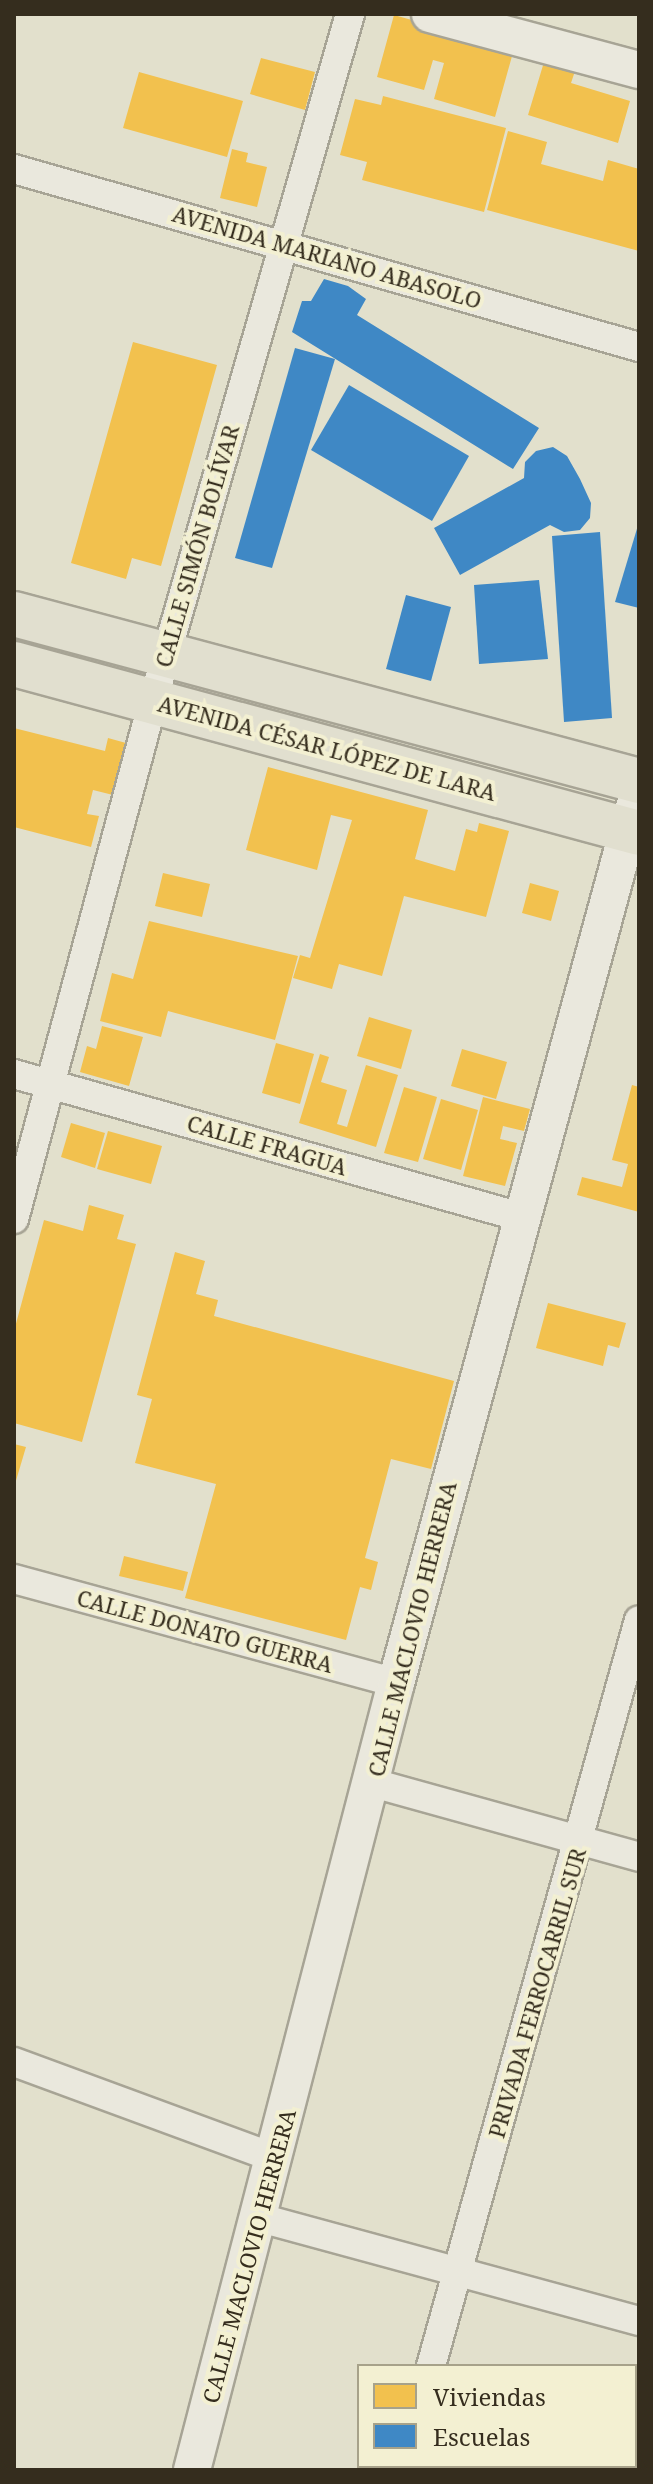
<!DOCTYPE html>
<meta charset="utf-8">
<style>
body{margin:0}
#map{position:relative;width:653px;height:2484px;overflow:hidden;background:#e2e0cc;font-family:"Noto Serif",serif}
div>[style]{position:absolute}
.homes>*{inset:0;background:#f2c14e}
.schools>*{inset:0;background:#3f88c5}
.roads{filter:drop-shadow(2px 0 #a7a495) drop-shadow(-2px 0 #a7a495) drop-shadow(0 2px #a7a495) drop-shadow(0 -2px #a7a495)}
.minor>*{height:28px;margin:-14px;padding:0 14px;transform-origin:14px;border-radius:14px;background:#eae8dd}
.tertiary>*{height:36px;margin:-18px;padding:0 18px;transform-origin:18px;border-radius:18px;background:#eae8dd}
.primary>*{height:44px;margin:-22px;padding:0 22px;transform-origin:22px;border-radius:22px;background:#e1dfcf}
span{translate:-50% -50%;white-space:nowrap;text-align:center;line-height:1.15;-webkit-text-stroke:8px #f3f0d2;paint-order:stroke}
.street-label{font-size:22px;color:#352d1e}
.frame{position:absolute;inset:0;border:16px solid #352d1e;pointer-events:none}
.legend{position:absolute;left:357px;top:2364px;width:280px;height:104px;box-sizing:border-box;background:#f3f0d2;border:2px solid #a7a28a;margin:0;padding:10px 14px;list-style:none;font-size:24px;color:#352d1e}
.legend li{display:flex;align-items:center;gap:16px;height:40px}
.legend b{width:40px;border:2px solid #a7a28a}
</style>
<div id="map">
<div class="homes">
<div style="clip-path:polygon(394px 15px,514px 49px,495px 117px,434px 99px,444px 63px,433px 60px,424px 90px,377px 77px)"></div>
<div style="clip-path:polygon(261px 58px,315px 72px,305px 110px,250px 94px)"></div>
<div style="clip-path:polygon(544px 62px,575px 71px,571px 83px,630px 101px,618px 143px,528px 115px)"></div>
<div style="clip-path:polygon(139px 72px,243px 101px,227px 157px,123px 128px)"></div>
<div style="clip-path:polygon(383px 96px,506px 128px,484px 212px,362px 180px,367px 162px,340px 155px,355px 99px,381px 105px)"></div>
<div style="clip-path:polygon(508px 131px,547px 142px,541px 164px,603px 181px,608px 160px,639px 169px,639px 251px,487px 210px)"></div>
<div style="clip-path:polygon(232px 149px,248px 153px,246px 162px,267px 167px,257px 207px,220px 198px)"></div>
<div style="clip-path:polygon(133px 342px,217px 365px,161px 566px,132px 558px,126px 579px,71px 563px)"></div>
<div style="clip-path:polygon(14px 728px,105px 751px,108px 738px,126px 743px,113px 795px,93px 790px,87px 814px,99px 816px,91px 847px,14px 827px)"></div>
<div style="clip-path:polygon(268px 767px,428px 810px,415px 859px,455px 871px,466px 829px,477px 832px,479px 823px,509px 831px,486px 917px,404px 896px,382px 976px,339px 964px,332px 989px,293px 978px,300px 955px,310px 958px,352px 820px,331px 815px,317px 870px,246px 850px)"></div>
<div style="clip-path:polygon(163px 873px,210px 884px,202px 917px,155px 906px)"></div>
<div style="clip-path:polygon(530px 883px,559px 891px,551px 921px,522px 913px)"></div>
<div style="clip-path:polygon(149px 921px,298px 956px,275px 1040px,168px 1011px,161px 1037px,100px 1021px,112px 973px,133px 979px)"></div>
<div style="clip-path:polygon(369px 1017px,412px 1030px,401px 1069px,357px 1056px)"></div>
<div style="clip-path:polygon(102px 1026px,143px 1037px,129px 1086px,80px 1072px,87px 1046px,96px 1049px)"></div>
<div style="clip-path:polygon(276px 1043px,314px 1054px,300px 1104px,262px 1093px)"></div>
<div style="clip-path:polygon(462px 1049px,507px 1062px,496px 1099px,451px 1086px)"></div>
<div style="clip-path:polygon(320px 1054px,329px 1057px,321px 1082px,347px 1090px,337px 1124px,347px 1127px,366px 1065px,398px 1075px,376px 1147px,299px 1123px)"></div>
<div style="clip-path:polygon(632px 1085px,639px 1087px,639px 1212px,577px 1195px,582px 1177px,622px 1187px,628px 1164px,612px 1160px)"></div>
<div style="clip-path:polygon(404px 1087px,437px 1097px,418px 1162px,384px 1153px)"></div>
<div style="clip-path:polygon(483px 1097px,530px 1109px,524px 1131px,503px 1126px,500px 1139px,517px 1143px,505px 1186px,463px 1176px)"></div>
<div style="clip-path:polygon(441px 1099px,478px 1110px,461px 1170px,423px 1159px)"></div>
<div style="clip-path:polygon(71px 1123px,105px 1133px,95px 1168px,61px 1157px)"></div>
<div style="clip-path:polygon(108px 1131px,162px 1146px,151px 1184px,97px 1169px)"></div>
<div style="clip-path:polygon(89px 1205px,124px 1215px,117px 1239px,136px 1244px,82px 1442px,14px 1423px,14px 1331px,44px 1220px,83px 1231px)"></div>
<div style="clip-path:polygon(175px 1252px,205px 1261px,196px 1294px,218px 1300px,214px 1316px,454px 1381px,431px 1469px,391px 1459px,365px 1558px,378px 1562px,371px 1590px,360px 1587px,346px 1640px,185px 1598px,216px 1484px,135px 1463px,152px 1399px,137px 1395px)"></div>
<div style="clip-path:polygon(548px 1303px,626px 1323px,619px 1348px,608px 1345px,603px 1366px,536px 1348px)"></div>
<div style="clip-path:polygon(14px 1444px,26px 1447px,15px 1484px,14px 1484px)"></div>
<div style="clip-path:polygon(124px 1556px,188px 1572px,183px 1591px,119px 1576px)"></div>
</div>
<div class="schools">
<div style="clip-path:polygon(324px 279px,348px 286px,366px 299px,357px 315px,539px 428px,513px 469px,292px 332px,302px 301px,311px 301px)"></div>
<div style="clip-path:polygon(295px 348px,335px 359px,272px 568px,235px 558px)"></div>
<div style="clip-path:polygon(349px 385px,469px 456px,432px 521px,311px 450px)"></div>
<div style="clip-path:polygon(553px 447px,567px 456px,580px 479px,591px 503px,590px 518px,580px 530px,564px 532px,550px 525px,460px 575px,434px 528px,524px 478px,525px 462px,536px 451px)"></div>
<div style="clip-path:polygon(639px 522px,639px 608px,615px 602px)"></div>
<div style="clip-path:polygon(600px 532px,612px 718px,564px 722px,552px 536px)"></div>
<div style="clip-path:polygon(539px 580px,548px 659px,479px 664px,474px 585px)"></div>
<div style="clip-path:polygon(406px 595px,451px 607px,431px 681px,386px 669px)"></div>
</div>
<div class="roads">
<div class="minor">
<div style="left:14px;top:169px;width:650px;rotate:15.9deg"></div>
<div style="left:14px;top:1074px;width:527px;rotate:15.75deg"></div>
<div style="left:14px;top:1219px;width:536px;rotate:-74.98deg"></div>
<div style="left:153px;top:701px;width:715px;rotate:-74deg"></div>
<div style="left:14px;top:1579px;width:396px;rotate:15.2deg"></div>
<div style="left:373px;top:1783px;width:276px;rotate:15.5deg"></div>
<div style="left:14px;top:2062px;width:278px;rotate:20.2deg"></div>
<div style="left:260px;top:2218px;width:393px;rotate:15.2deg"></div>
<div style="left:431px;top:2366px;width:774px;rotate:-74.42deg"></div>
<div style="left:402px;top:2470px;width:4px;rotate:-76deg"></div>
</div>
<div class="tertiary">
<div style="left:430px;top:14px;width:216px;rotate:15deg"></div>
<div style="left:635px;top:2402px;width:16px;rotate:-75deg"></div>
<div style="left:192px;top:2470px;width:813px;rotate:-75.47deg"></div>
<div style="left:396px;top:1683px;width:926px;rotate:-74.79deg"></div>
<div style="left:616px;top:2470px;width:4px;rotate:-76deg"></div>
</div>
<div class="primary">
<div style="left:14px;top:614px;width:647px;rotate:14.96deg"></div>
<div style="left:14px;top:664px;width:647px;rotate:15.13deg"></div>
</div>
</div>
<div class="street-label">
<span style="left:327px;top:257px;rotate:16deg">AVENIDA MARIANO ABASOLO</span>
<span style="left:197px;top:546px;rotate:-74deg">CALLE SIMÓN BOLÍVAR</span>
<span style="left:327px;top:748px;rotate:15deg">AVENIDA CÉSAR LÓPEZ DE LARA</span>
<span style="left:267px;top:1145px;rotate:16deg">CALLE FRAGUA</span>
<span style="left:412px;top:1629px;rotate:-76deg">CALLE MACLOVIO HERRERA</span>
<span style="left:205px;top:1631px;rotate:15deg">CALLE DONATO GUERRA</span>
<span style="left:537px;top:1993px;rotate:-74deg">PRIVADA FERROCARRIL SUR</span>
<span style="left:249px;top:2256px;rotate:-75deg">CALLE MACLOVIO HERRERA</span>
</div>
<div class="frame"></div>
<ul class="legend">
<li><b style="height:22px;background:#f2c14e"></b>Viviendas</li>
<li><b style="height:22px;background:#3f88c5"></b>Escuelas</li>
</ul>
</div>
